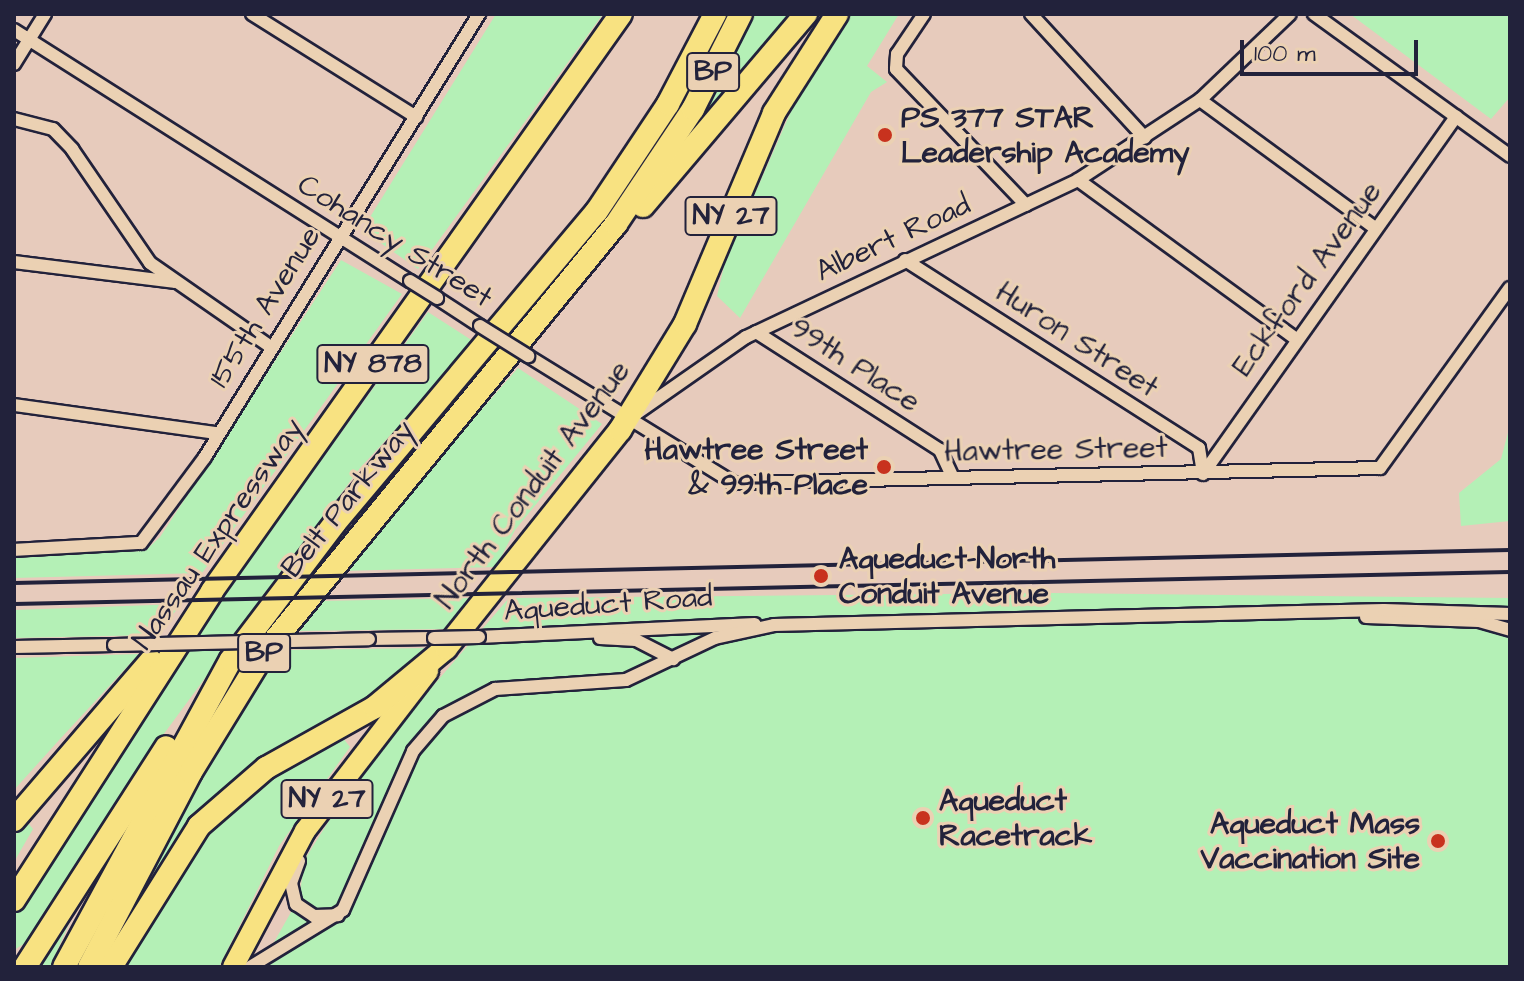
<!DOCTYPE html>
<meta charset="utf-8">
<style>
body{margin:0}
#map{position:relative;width:1524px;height:981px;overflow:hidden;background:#e7cbbc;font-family:"Architects Daughter",sans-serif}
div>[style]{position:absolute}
.green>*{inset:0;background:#b4f0b6}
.roads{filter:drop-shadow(2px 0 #22223b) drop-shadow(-2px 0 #22223b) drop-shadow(0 2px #22223b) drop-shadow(0 -2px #22223b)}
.street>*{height:12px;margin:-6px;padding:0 6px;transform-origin:6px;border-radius:6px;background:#ebd1b3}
.primary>*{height:20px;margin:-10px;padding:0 10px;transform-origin:10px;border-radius:10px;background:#f8e281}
.highway>*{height:22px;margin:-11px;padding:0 11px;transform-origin:11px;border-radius:11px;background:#f8e281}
.rail>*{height:4px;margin:-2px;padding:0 2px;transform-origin:2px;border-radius:2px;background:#22223b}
.bridges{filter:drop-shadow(2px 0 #22223b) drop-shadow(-2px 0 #22223b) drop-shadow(0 2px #22223b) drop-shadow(0 -2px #22223b)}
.street-bridge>*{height:12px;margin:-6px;padding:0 6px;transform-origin:6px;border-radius:6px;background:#ebd1b3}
.dots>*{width:22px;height:22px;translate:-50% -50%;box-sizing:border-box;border:4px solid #ebd1b3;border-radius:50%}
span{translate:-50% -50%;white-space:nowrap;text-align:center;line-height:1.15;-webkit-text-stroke:6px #ebd1b3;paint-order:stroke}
.shield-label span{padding:2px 6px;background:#ebd1b3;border:2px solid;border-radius:6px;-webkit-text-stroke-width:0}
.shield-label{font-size:28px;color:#22223b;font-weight:700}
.poi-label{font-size:30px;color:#22223b;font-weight:700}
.left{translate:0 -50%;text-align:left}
.right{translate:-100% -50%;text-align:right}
.street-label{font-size:30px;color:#22223b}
.frame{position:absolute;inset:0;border:16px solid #22223b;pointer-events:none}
.scale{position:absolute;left:1240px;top:40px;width:178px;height:36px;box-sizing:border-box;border:4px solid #22223b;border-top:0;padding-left:10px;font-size:24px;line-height:28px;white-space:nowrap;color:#22223b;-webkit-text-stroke:6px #ebd1b3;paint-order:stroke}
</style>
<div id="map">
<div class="green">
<div style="clip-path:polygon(496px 14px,603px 14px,418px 269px,362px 230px)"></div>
<div style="clip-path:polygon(755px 14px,797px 14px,713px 115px,705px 111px)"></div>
<div style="clip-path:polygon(851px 14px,899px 14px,867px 66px,887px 82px,871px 92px,740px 318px,717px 296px,725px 262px,809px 70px)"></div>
<div style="clip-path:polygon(1350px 14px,1510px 14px,1510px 97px,1491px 119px)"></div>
<div style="clip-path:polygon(341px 260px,402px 294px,202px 573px,14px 578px,14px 554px,145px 551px,160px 537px)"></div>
<div style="clip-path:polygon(428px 312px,476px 343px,360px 468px,149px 754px,30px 940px,14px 950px,14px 916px,147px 702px)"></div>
<div style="clip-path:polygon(518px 368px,602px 424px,515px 530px,496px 567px,340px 571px)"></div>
<div style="clip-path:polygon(1510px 425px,1510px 521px,1461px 526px,1459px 493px,1501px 459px)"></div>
<div style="clip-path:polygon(1052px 593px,1510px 598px,1510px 967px,260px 967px,299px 898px,305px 859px,362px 768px,509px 598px)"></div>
<div style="clip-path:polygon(470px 598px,447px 629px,296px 631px,320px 601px)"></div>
<div style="clip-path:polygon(181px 604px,157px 635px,14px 638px,14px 610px)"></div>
<div style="clip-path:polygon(431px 648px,396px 684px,302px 741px,148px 878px,259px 677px,283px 650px)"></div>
<div style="clip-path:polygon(139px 654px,60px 739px,14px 790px,14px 658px)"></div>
<div style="clip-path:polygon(339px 733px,350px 747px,279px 846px,219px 967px,116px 967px,219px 812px)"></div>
<div style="clip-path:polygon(28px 823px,33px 829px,14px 862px,14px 836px)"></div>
<div style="clip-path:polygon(69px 906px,75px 910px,50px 967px,38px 967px)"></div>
</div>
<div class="roads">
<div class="street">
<div style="left:252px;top:14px;width:194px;rotate:32.1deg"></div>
<div style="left:924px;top:14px;width:48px;rotate:124deg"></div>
<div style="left:897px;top:54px;width:15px;rotate:94deg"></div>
<div style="left:896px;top:69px;width:188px;rotate:46.3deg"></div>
<div style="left:1031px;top:14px;width:168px;rotate:47.4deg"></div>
<div style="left:1314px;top:14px;width:242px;rotate:35.9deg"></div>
<div style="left:14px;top:30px;width:469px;rotate:32.4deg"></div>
<div style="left:14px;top:64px;width:59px;rotate:-58.2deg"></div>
<div style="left:1200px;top:100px;width:217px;rotate:36.2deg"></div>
<div style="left:14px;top:119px;width:40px;rotate:14.4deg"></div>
<div style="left:53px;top:129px;width:28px;rotate:46deg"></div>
<div style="left:72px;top:149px;width:138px;rotate:55.6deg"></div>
<div style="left:150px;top:263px;width:147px;rotate:34.8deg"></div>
<div style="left:1078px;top:180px;width:268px;rotate:36.1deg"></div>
<div style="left:905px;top:260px;width:349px;rotate:32.6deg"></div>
<div style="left:1199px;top:448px;width:26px;rotate:81deg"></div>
<div style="left:14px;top:262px;width:161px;rotate:7.1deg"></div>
<div style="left:437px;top:298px;width:51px;rotate:33.1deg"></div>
<div style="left:756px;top:332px;width:219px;rotate:32.7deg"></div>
<div style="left:940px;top:450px;width:31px;rotate:65deg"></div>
<div style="left:528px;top:356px;width:242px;rotate:31.7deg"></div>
<div style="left:734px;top:483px;width:646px;rotate:-1.33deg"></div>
<div style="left:1380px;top:468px;width:222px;rotate:-54.2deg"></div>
<div style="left:14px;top:405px;width:204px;rotate:7.9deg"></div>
<div style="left:637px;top:413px;width:133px;rotate:-34.9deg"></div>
<div style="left:746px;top:337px;width:367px;rotate:-25.3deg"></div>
<div style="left:1078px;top:180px;width:146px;rotate:-33.3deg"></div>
<div style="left:1200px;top:100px;width:124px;rotate:-43.7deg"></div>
<div style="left:1203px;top:474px;width:438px;rotate:-54.7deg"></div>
<div style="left:14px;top:550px;width:127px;rotate:-3.2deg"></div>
<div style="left:141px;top:543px;width:107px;rotate:-53.3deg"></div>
<div style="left:205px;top:457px;width:521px;rotate:-58.26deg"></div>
<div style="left:1366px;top:617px;width:113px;rotate:2deg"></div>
<div style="left:1479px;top:621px;width:32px;rotate:16deg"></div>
<div style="left:479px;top:637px;width:276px;rotate:-2.7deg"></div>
<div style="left:600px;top:638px;width:36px;rotate:3deg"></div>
<div style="left:636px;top:640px;width:42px;rotate:27.2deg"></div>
<div style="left:369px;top:639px;width:65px;rotate:-0.9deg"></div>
<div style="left:14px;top:647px;width:100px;rotate:-1.1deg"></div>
<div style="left:299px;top:861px;width:23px;rotate:110deg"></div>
<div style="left:291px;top:883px;width:22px;rotate:77deg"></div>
<div style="left:296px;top:904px;width:22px;rotate:34deg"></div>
<div style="left:314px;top:916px;width:24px;rotate:-2deg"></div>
<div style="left:250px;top:967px;width:109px;rotate:-31.5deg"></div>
<div style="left:343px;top:910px;width:174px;rotate:-66.2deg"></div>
<div style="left:413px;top:751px;width:46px;rotate:-49.4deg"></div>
<div style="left:443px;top:716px;width:59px;rotate:-27.4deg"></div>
<div style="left:495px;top:689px;width:131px;rotate:-3.9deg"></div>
<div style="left:626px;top:680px;width:98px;rotate:-25.3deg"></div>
<div style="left:715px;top:638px;width:60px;rotate:-12.4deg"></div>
<div style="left:774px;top:625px;width:610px;rotate:-1.41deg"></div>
<div style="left:1384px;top:610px;width:126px;rotate:1.8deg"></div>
</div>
<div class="primary">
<div style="left:233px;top:967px;width:154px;rotate:-62.1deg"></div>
<div style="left:305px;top:831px;width:202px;rotate:-52.4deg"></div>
</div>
<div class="highway">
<div style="left:643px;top:206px;width:252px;rotate:-49.7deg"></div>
<div style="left:14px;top:820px;width:210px;rotate:-49.3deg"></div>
<div style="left:14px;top:900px;width:367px;rotate:-57.3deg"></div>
<div style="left:212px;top:591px;width:707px;rotate:-54.67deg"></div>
<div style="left:25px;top:967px;width:261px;rotate:-57.3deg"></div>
<div style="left:64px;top:967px;width:349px;rotate:-61.5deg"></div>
<div style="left:231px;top:660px;width:172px;rotate:-52.8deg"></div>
<div style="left:335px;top:523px;width:407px;rotate:-50deg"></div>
<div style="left:597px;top:211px;width:128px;rotate:-56.4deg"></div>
<div style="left:668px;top:104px;width:102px;rotate:-62.4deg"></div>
<div style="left:89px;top:967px;width:220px;rotate:-62.4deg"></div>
<div style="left:191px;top:772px;width:140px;rotate:-58.5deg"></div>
<div style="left:264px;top:653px;width:555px;rotate:-50.63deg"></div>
<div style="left:616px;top:224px;width:138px;rotate:-56.2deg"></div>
<div style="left:693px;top:109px;width:106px;rotate:-63.2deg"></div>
<div style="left:111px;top:967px;width:166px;rotate:-58deg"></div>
<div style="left:199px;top:826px;width:89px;rotate:-40.9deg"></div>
<div style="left:266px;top:768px;width:125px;rotate:-29.2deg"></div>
<div style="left:375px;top:707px;width:92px;rotate:-39.7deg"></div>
<div style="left:446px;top:648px;width:279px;rotate:-51.4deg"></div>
<div style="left:620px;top:430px;width:124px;rotate:-58.5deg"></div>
<div style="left:685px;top:324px;width:229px;rotate:-67.1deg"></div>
<div style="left:774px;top:113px;width:117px;rotate:-57.5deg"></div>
</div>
</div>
<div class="rail">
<div style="left:14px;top:583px;width:1496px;rotate:-1.26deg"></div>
<div style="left:14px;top:604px;width:1496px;rotate:-1.23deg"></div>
</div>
<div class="bridges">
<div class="street-bridge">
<div style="left:410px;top:281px;width:32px;rotate:32deg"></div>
<div style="left:480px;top:326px;width:57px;rotate:32deg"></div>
<div style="left:434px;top:638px;width:45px;rotate:-1.3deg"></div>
<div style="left:114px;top:645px;width:255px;rotate:-1.3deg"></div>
</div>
</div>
<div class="dots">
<div style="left:885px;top:135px;background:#c8321e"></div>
<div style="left:884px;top:467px;background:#c8321e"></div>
<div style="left:821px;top:576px;background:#c8321e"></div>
<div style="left:923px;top:818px;background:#c8321e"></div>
<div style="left:1438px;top:841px;background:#c8321e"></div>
</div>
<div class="shield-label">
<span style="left:713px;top:72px">BP</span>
<span style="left:731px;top:216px">NY 27</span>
<span style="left:373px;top:364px">NY 878</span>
<span style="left:264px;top:653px">BP</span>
<span style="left:327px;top:799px">NY 27</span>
</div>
<div class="poi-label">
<span class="left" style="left:901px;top:135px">PS 377 STAR<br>Leadership Academy</span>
<span class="right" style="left:868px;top:467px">Hawtree Street<br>&amp; 99th Place</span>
<span class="left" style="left:839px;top:576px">Aqueduct–North<br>Conduit Avenue</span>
<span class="left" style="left:939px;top:818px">Aqueduct<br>Racetrack</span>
<span class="right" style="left:1420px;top:841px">Aqueduct Mass<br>Vaccination Site</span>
</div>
<div class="street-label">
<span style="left:893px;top:238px;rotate:-25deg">Albert Road</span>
<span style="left:395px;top:241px;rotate:32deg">Cohancy Street</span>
<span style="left:1307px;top:279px;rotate:-54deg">Eckford Avenue</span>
<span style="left:265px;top:307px;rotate:-58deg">155th Avenue</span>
<span style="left:1077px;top:340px;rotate:33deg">Huron Street</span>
<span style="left:855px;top:365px;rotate:33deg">99th Place</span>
<span style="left:1056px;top:450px;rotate:-1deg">Hawtree Street</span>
<span style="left:533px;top:485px;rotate:-53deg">North Conduit Avenue</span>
<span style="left:348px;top:499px;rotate:-51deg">Belt Parkway</span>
<span style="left:218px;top:534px;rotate:-55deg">Nassau Expressway</span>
<span style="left:608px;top:604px;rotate:-4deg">Aqueduct Road</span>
</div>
<div class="frame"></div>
<div class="scale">100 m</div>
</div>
